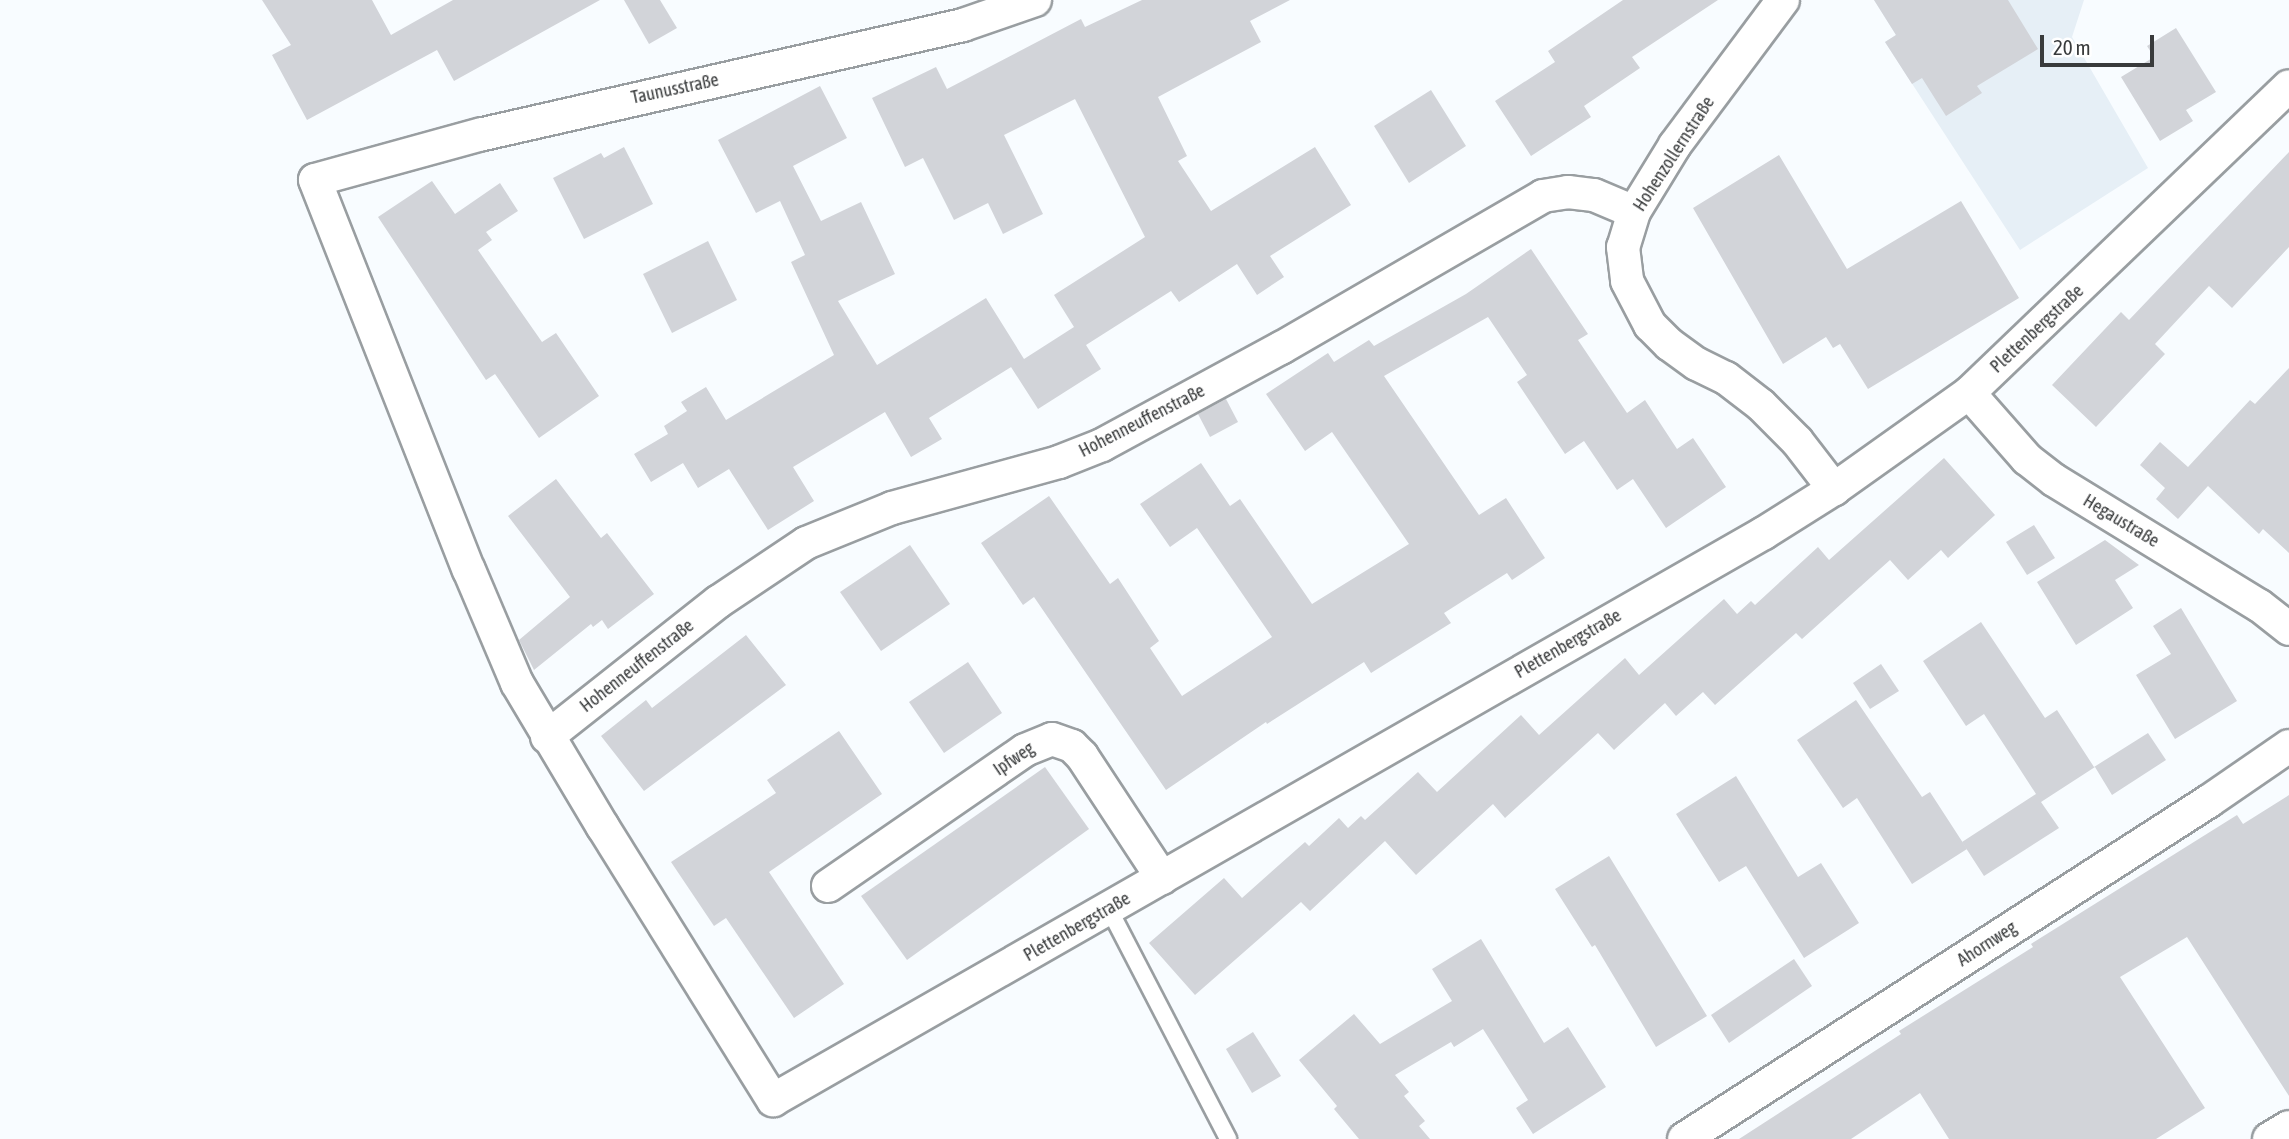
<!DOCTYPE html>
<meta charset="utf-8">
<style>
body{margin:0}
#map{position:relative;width:2289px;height:1139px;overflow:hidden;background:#f8fcff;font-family:"Asap Condensed",sans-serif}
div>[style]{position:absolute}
.built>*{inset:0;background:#e6eff6}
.building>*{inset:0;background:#d2d4d9}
.roads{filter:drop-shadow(2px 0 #999ea1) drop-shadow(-2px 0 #999ea1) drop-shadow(0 2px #999ea1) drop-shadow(0 -2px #999ea1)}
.service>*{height:16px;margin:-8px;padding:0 8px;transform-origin:8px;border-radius:8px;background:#fff}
.minor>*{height:32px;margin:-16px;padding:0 16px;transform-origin:16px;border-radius:16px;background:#fff}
span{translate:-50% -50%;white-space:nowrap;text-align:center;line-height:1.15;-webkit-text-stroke:7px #fff;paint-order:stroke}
.street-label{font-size:18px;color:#393b3c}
.scale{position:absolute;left:2040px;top:35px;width:114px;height:32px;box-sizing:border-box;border:4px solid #393b3c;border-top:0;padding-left:9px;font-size:21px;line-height:24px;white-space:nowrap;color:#393b3c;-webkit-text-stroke:5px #fff;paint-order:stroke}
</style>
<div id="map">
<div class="built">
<div style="clip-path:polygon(1874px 0,2084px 0,2072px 37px,2148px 168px,2020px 250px,1885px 42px,1896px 35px)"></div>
</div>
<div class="building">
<div style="clip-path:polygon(262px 0,372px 0,391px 35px,453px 0,600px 0,454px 81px,437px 50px,307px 120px,272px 55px,291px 45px)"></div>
<div style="clip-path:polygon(624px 0,660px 0,677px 28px,649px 44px)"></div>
<div style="clip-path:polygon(1142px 0,1290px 0,1250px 21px,1261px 42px,1158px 97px,1187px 156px,1178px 161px,1211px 211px,1315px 147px,1351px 205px,1270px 256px,1284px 277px,1257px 295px,1237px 264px,1179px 302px,1171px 291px,1086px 345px,1101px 369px,1038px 409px,1011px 367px,1024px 359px,929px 418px,942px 439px,911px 457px,885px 412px,793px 467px,814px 501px,768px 530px,729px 469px,698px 488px,683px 463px,651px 482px,634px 454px,668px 434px,664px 426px,687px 411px,681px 402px,706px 387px,726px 420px,834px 355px,791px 262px,805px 255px,780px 201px,756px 213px,718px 140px,820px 86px,847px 138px,793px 166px,821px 221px,861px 202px,895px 274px,838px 301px,877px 365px,986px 298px,1024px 359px,1074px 327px,1054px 295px,1145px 237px,1075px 99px,1004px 135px,1043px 214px,1003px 234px,988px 203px,954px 220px,923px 158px,905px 167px,872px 98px,936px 67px,947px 89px,1081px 19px,1085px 27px)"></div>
<div style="clip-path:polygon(1623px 0,1718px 0,1632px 57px,1640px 68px,1584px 106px,1591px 117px,1531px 156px,1495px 101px,1555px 62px,1548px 51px)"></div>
<div style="clip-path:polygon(1874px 0,2008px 0,2038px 49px,1977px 86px,1982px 93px,1946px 116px,1922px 78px,1912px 84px,1885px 42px,1896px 35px)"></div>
<div style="clip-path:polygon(2176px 28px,2216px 92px,2186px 110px,2193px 121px,2160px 141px,2121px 77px,2154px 57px,2147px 46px)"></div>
<div style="clip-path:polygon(1431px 90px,1466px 146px,1409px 183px,1374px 126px)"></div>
<div style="clip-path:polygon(624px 147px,653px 204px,584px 239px,553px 178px,601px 153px,604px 158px)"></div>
<div style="clip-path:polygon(2289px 152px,2289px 247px,2232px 308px,2209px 286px,2155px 344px,2165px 354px,2096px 427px,2052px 385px,2121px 312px,2129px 320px)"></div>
<div style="clip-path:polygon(1779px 155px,1847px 269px,1961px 201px,2019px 298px,1868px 389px,1840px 344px,1833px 348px,1826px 337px,1783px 364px,1693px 208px)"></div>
<div style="clip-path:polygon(432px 181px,455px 214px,500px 183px,518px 211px,486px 232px,492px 240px,478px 250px,542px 342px,556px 333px,599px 396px,539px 438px,495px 374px,486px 380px,378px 217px)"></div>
<div style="clip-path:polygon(708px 241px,737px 300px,672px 333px,643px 274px)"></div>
<div style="clip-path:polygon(1531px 249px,1588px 334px,1578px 340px,1627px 413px,1645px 400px,1677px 449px,1693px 438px,1726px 487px,1666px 528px,1633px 479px,1617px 490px,1584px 441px,1565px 454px,1517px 382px,1527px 375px,1488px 317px,1384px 376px,1479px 515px,1506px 498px,1545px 558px,1512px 580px,1507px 573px,1444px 613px,1451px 623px,1371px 673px,1364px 662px,1267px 724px,1266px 722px,1166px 790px,1034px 597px,1023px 605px,981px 543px,1049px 496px,1110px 584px,1118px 578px,1159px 641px,1150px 648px,1182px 696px,1272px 637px,1197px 528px,1170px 547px,1140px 504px,1201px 463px,1230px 506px,1240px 499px,1312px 604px,1409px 544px,1332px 432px,1305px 451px,1266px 394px,1328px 353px,1334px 362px,1369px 340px,1374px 346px,1466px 294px)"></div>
<div style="clip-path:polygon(2289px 368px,2289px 553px,2263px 529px,2259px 534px,2208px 486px,2178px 519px,2156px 499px,2165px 488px,2140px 465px,2160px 442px,2188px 467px,2250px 400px,2255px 404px)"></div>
<div style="clip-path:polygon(1226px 399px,1238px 422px,1210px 437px,1198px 414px)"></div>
<div style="clip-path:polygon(1944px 458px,1995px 515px,1948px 558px,1941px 550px,1908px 580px,1890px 560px,1802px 639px,1796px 633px,1715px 705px,1703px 692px,1676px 716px,1665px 703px,1614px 750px,1598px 733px,1505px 818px,1493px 804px,1416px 875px,1385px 841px,1310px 911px,1301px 902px,1195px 995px,1149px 943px,1224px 878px,1242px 898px,1305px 842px,1309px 846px,1339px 818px,1348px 828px,1361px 816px,1365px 820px,1418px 772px,1437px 792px,1521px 715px,1539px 735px,1625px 658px,1639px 675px,1724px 599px,1737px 614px,1751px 601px,1755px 605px,1818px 547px,1829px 560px)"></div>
<div style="clip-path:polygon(556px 479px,601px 538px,607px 533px,654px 594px,608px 629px,602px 620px,593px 627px,591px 624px,534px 670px,519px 640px,570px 597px,508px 516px)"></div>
<div style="clip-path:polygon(2034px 525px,2055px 558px,2027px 575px,2006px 542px)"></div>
<div style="clip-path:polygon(2105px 540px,2139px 565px,2115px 580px,2133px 608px,2076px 645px,2037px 582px)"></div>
<div style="clip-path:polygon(910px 545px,950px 604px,881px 651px,840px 592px)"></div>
<div style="clip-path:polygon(2181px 608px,2237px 701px,2175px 739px,2136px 675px,2171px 654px,2153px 626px)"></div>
<div style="clip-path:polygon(1981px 622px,2045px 718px,2057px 710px,2094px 767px,2148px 733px,2166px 760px,2112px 795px,2095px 767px,2041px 802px,2059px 828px,1984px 876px,1962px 842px,2036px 794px,1984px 714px,1966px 726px,1923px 661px)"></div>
<div style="clip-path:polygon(746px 635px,786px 685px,644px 791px,601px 736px,646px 700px,652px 708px)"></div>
<div style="clip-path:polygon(968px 662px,1002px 713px,944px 753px,909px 702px)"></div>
<div style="clip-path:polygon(1881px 664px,1899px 691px,1870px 709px,1853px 683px)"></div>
<div style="clip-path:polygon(1856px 700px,1922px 797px,1930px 792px,1967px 849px,1912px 884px,1857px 798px,1843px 808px,1797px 740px)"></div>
<div style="clip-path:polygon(839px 731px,882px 794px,769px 872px,844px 984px,794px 1018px,726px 918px,714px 926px,671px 862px,776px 793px,767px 780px)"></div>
<div style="clip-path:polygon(1045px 767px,1089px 829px,907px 960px,861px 896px)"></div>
<div style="clip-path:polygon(1736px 776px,1798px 877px,1821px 863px,1859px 923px,1804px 958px,1746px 866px,1719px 882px,1676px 814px)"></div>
<div style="clip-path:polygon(2289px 795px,2289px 1096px,2187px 937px,2120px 977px,2205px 1108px,2156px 1139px,1949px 1139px,1920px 1093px,1851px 1139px,1739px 1139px,1901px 1034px,1899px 1031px,2033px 947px,2031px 944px,2237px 815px,2243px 824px)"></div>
<div style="clip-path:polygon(1609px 856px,1707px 1016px,1656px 1047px,1595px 945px,1592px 947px,1555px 889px)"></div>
<div style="clip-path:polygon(1481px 939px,1544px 1043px,1568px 1027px,1606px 1087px,1533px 1134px,1516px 1108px,1528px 1100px,1483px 1029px,1454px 1047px,1451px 1042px,1395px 1075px,1409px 1092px,1404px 1096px,1425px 1121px,1419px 1126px,1430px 1139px,1359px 1139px,1334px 1109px,1337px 1106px,1299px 1060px,1354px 1014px,1380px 1044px,1452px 1001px,1432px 969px)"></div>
<div style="clip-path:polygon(1794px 959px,1812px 986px,1729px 1043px,1711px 1015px)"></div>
<div style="clip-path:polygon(1253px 1032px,1281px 1076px,1252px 1093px,1226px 1049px)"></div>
</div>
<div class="roads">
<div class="service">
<div style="left:1109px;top:909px;width:259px;rotate:62.6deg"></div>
</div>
<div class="minor">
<div style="left:1035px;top:0;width:76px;rotate:160.9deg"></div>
<div style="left:963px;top:25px;width:493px;rotate:167.2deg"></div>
<div style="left:482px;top:134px;width:173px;rotate:164.6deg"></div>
<div style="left:315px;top:180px;width:419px;rotate:68.5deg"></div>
<div style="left:469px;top:570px;width:123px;rotate:67deg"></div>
<div style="left:517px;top:683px;width:168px;rotate:59.2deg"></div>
<div style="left:603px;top:827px;width:322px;rotate:58.1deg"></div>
<div style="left:773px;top:1100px;width:1142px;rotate:-29.78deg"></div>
<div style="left:1764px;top:533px;width:83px;rotate:-32.2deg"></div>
<div style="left:1834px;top:489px;width:166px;rotate:-35.4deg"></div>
<div style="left:1969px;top:393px;width:443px;rotate:-43.8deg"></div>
<div style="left:1783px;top:0;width:181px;rotate:126.7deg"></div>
<div style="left:1675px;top:145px;width:79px;rotate:121.5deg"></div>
<div style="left:1634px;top:212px;width:37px;rotate:107deg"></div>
<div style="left:1623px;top:247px;width:34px;rotate:83deg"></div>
<div style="left:1627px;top:281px;width:50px;rotate:62.4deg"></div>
<div style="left:1650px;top:325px;width:27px;rotate:45deg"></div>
<div style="left:1669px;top:344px;width:34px;rotate:36deg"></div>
<div style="left:1697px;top:364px;width:32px;rotate:26deg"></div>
<div style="left:1726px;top:378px;width:44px;rotate:37.6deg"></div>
<div style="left:1761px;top:405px;width:51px;rotate:45deg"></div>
<div style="left:1797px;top:441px;width:61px;rotate:52.4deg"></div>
<div style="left:1969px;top:393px;width:88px;rotate:48.7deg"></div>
<div style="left:2027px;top:459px;width:34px;rotate:38deg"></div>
<div style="left:2054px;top:480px;width:241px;rotate:31.5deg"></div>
<div style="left:2260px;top:606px;width:37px;rotate:38deg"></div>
<div style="left:547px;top:737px;width:218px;rotate:-38.3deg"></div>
<div style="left:718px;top:602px;width:106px;rotate:-33.8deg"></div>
<div style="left:806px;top:543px;width:93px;rotate:-22.1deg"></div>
<div style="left:892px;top:508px;width:173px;rotate:-15.4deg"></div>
<div style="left:1059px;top:462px;width:46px;rotate:-21.6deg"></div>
<div style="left:1102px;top:445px;width:204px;rotate:-28.5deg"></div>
<div style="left:1281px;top:348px;width:303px;rotate:-30.1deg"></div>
<div style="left:1543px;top:196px;width:25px;rotate:-9deg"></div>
<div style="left:1568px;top:192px;width:26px;rotate:7deg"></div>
<div style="left:1594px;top:195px;width:43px;rotate:23deg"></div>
<div style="left:828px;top:886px;width:239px;rotate:-34.6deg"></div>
<div style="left:1025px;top:750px;width:29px;rotate:-22deg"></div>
<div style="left:1052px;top:739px;width:21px;rotate:19deg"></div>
<div style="left:1072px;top:746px;width:14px;rotate:45deg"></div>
<div style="left:1082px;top:756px;width:146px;rotate:56.7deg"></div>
<div style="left:1684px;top:1139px;width:624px;rotate:-32.77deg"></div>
<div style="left:2209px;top:801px;width:97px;rotate:-34.5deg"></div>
<div style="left:2269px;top:1139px;width:23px;rotate:-31deg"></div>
</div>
</div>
<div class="street-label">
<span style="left:675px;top:89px;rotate:-12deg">Taunusstraße</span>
<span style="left:1674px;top:154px;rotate:-57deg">Hohenzollernstraße</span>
<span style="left:2037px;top:329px;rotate:-43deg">Plettenbergstraße</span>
<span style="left:1142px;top:421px;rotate:-27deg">Hohenneuffenstraße</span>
<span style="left:2121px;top:521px;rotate:31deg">Hegaustraße</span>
<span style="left:1568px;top:644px;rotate:-30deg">Plettenbergstraße</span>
<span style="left:637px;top:666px;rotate:-38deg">Hohenneuffenstraße</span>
<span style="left:1014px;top:759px;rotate:-34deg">Ipfweg</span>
<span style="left:1077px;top:927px;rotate:-30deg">Plettenbergstraße</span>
<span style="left:1987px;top:944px;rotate:-33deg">Ahornweg</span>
</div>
<div class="scale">20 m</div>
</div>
